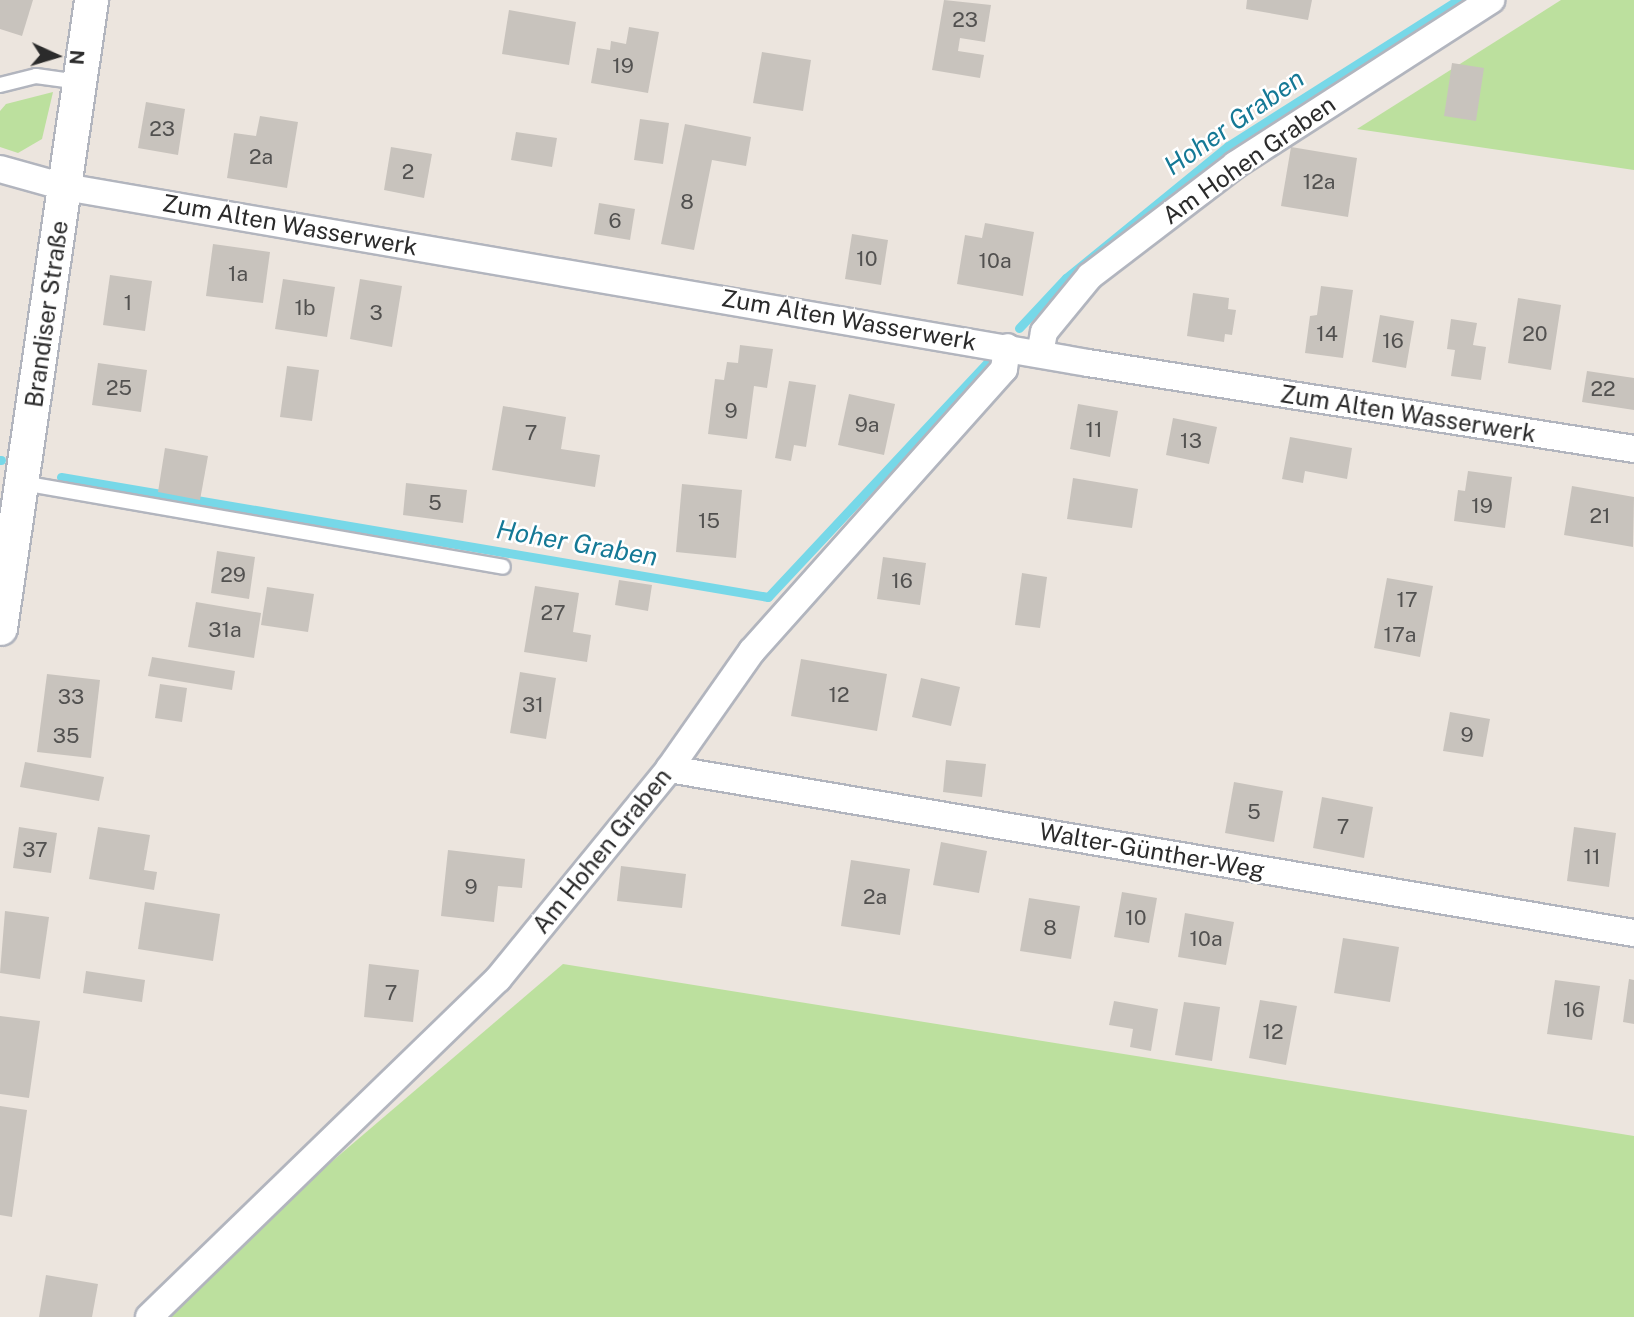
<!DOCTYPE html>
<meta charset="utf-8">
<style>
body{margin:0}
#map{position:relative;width:1634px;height:1317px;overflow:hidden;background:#ece5de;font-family:"Public Sans",sans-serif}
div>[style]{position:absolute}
.green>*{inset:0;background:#bce09e}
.stream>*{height:9px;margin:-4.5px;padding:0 4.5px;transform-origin:4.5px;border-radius:4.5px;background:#77d8e8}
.building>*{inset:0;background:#c8c3bd}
.roads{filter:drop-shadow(2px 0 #b2b5be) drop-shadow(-2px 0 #b2b5be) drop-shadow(0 2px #b2b5be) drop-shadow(0 -2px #b2b5be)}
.service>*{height:14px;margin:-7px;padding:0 7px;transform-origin:7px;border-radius:7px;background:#fff}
.minor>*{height:26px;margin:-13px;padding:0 13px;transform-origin:13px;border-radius:13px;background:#fff}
.tertiary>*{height:33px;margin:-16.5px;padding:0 16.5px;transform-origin:16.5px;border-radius:16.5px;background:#fff}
span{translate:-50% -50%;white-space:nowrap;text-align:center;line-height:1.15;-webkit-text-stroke:5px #fff;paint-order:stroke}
.number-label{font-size:21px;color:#525150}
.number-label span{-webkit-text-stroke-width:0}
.street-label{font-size:24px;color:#2b2b2b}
.water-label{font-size:26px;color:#157996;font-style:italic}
.north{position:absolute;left:21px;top:21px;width:70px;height:70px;-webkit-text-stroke:5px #fff;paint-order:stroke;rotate:94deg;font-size:19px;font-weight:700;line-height:28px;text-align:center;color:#2b2b2b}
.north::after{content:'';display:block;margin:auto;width:24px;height:32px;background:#2b2b2b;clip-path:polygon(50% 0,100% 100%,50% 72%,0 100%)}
</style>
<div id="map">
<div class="green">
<div style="clip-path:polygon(1561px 0,1634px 0,1634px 170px,1357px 129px)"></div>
<div style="clip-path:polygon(53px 92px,42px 139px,18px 153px,0 147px,0 111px,6px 104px)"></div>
<div style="clip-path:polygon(563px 964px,1634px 1136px,1634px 1317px,150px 1317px)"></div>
</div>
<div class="stream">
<div style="left:1019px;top:328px;width:69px;rotate:-46.8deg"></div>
<div style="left:1066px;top:278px;width:209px;rotate:-39.2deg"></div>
<div style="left:1228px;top:146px;width:272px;rotate:-32.4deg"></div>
<div style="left:0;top:460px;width:1px"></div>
<div style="left:61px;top:477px;width:717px;rotate:9.63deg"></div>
<div style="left:768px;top:597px;width:323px;rotate:-46.9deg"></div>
</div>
<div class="building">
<div style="clip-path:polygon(0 0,33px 0,22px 36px,0 29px)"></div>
<div style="clip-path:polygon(944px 0,991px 5px,985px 42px,960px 38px,958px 51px,984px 55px,980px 78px,932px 70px)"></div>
<div style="clip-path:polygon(1247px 0,1312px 0,1308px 20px,1246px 9px)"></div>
<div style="clip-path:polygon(509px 10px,576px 22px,569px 65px,502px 54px)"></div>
<div style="clip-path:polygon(629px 27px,659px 32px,648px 93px,591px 83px,597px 48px,610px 50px,611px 41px,626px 44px)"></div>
<div style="clip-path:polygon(762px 52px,811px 60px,803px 111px,753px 103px)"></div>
<div style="clip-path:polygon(1452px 63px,1484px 68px,1476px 121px,1444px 116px)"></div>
<div style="clip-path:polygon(146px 102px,185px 109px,178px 155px,138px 148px)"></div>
<div style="clip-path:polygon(260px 116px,298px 122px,287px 188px,227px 178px,234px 133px,256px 136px)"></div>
<div style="clip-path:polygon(640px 119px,669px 123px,663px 164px,634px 160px)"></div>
<div style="clip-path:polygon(685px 124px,751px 137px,746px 166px,712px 160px,694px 250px,661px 244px)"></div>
<div style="clip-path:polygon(516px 132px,557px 138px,552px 167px,511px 160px)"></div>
<div style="clip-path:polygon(391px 147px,432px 154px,424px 198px,384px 190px)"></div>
<div style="clip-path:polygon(1291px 147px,1357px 158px,1348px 217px,1281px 206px)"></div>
<div style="clip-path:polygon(599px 203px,635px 209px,630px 240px,594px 234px)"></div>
<div style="clip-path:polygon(985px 223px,1034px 232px,1023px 296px,957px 284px,965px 235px,982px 238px)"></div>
<div style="clip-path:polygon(852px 234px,888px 240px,881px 285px,845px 279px)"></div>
<div style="clip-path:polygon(213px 244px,270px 252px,263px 303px,206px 296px)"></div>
<div style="clip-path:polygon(110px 275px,152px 281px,145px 331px,103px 325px)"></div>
<div style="clip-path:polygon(283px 279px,335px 287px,327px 337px,275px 329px)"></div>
<div style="clip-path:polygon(360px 279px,402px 286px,392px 347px,350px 339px)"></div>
<div style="clip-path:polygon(1321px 286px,1353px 290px,1343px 358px,1305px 353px,1310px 316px,1317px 315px)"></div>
<div style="clip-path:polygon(1193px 293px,1229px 298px,1228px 309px,1236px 310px,1232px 335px,1225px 334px,1224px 342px,1187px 336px)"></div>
<div style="clip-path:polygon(1518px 298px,1561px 305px,1551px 370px,1508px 363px)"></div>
<div style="clip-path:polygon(1380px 315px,1414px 321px,1406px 368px,1372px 362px)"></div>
<div style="clip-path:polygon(1451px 319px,1477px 323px,1473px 345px,1486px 347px,1481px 380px,1451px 376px,1455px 350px,1447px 349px)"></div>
<div style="clip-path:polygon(740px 345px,773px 349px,767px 388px,754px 386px,747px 439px,708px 434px,715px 379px,724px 380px,727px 362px,738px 363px)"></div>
<div style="clip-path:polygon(98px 363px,147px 370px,141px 412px,92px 405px)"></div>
<div style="clip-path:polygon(287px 366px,319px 370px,312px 421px,280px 417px)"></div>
<div style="clip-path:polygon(1587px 371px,1634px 378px,1634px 410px,1582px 402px)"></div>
<div style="clip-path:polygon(789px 381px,816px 385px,806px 447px,794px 445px,791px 461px,775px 458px)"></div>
<div style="clip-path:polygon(849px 394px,895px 404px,884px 455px,838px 445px)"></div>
<div style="clip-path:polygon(1078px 404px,1118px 411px,1110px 457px,1070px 449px)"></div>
<div style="clip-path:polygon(503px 406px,566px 417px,561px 449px,600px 455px,595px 487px,492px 470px)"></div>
<div style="clip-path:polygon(1173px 418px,1217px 427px,1209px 464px,1166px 455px)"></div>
<div style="clip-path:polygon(1290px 437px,1352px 448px,1347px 479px,1305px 471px,1303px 483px,1282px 479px)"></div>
<div style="clip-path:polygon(165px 448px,208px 456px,200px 500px,158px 492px)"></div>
<div style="clip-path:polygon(1468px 471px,1512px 477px,1505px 528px,1454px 521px,1458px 490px,1465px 491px)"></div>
<div style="clip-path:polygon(1073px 478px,1138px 489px,1132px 528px,1067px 519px)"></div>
<div style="clip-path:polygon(406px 483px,467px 490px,463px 523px,403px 515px)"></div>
<div style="clip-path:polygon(682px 484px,742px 490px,736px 558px,676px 552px)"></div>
<div style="clip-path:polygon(1572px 486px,1634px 497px,1633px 547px,1564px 535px)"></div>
<div style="clip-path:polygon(217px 551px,255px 557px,249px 599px,211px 593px)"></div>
<div style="clip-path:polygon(883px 557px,926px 563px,920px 605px,877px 599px)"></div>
<div style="clip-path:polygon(1022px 573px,1047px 577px,1040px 628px,1015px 625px)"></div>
<div style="clip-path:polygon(1387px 578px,1433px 586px,1420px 657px,1374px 648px)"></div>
<div style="clip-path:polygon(619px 580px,652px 585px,648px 611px,615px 605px)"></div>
<div style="clip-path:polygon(535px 586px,579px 593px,573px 632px,591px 635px,587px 662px,524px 652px)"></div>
<div style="clip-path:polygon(267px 587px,314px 594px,308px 632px,261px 625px)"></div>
<div style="clip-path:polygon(196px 602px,261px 613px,254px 658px,188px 647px)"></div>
<div style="clip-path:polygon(152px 657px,235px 671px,232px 690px,148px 676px)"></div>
<div style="clip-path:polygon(801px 659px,887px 674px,877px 731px,791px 716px)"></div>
<div style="clip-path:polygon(520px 672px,556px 678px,546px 739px,510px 733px)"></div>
<div style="clip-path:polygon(47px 674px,100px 680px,91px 758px,37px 752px)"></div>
<div style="clip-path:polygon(921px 678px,960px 687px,951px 726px,912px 717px)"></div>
<div style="clip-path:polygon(160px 684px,187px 688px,182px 722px,155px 718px)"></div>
<div style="clip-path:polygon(1450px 712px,1490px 719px,1483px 757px,1443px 751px)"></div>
<div style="clip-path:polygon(946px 760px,986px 764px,982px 797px,943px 792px)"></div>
<div style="clip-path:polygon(25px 762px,104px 777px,99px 801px,20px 787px)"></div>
<div style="clip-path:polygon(1234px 782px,1283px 791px,1274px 842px,1225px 833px)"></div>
<div style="clip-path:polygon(1322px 797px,1373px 807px,1364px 858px,1313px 848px)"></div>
<div style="clip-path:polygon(19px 827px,57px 833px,51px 873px,13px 868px)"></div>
<div style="clip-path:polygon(98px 827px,150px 835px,144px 870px,157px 872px,154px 890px,89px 879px)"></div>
<div style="clip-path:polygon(1574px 827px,1616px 833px,1609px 887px,1567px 881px)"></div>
<div style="clip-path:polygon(941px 842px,987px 851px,979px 893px,933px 885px)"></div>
<div style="clip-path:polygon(448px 850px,525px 859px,522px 888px,498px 886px,494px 922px,441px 916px)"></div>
<div style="clip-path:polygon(851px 860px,910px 869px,900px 935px,841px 926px)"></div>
<div style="clip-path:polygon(621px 866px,686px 874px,682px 908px,617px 901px)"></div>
<div style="clip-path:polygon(1122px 892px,1157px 898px,1149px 943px,1114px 937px)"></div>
<div style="clip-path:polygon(1029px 898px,1080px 906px,1071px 959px,1020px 951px)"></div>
<div style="clip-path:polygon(145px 902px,220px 914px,213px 961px,138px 949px)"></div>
<div style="clip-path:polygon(5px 911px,49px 917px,40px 979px,0 973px)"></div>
<div style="clip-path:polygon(1185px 913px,1234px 922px,1226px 965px,1178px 957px)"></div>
<div style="clip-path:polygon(1343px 938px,1399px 947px,1390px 1002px,1334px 993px)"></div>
<div style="clip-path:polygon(369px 964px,419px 970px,413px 1022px,364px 1017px)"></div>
<div style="clip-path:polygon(86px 971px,145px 980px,142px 1002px,83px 993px)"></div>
<div style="clip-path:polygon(1629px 979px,1634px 980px,1634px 1024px,1623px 1022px)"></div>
<div style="clip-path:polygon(1555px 980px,1600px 986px,1592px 1040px,1547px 1034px)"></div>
<div style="clip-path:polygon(1260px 1000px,1297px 1006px,1286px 1065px,1249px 1058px)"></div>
<div style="clip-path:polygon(1114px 1001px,1158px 1009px,1151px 1051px,1130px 1047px,1133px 1029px,1109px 1025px)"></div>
<div style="clip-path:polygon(1184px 1002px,1220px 1007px,1212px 1061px,1175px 1055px)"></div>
<div style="clip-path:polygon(0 1016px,40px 1021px,29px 1098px,0 1094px)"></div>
<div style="clip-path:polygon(0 1106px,27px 1110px,12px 1217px,0 1215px)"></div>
<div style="clip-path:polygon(46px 1275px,98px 1284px,92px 1317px,39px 1317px)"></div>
</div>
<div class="roads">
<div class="service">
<div style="left:0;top:85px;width:37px;rotate:-14deg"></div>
<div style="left:36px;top:76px;width:43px;rotate:7.9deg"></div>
<div style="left:23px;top:483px;width:487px;rotate:9.9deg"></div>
</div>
<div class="minor">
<div style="left:0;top:169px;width:67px;rotate:15.5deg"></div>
<div style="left:65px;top:187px;width:1038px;rotate:9.76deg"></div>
<div style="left:1088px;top:363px;width:553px;rotate:8.95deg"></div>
<div style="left:1040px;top:353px;width:21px;rotate:-79deg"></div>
<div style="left:1044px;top:332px;width:72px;rotate:-50.6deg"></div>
<div style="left:1090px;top:276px;width:183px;rotate:-37.4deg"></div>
<div style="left:1235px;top:165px;width:305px;rotate:-32.8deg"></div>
<div style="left:669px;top:769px;width:979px;rotate:9.65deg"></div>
<div style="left:149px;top:1317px;width:486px;rotate:-44.1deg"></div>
<div style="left:498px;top:979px;width:271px;rotate:-50.8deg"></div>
<div style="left:669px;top:769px;width:144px;rotate:-54.9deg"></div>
<div style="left:752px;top:651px;width:378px;rotate:-48.2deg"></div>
<div style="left:1004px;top:369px;width:22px;rotate:-82deg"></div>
</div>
<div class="tertiary">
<div style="left:0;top:628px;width:635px;rotate:-81.75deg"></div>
</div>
</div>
<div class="number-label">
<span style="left:965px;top:20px">23</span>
<span style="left:623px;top:66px">19</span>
<span style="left:162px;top:129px">23</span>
<span style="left:261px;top:157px">2a</span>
<span style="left:408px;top:172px">2</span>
<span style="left:1319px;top:182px">12a</span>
<span style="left:687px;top:202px">8</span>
<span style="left:615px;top:221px">6</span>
<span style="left:867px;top:259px">10</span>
<span style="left:995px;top:261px">10a</span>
<span style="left:238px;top:274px">1a</span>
<span style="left:128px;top:303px">1</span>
<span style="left:305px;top:308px">1b</span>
<span style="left:376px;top:313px">3</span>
<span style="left:1327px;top:334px">14</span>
<span style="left:1535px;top:334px">20</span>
<span style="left:1393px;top:341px">16</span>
<span style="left:119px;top:388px">25</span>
<span style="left:1603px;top:389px">22</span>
<span style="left:731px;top:411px">9</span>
<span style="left:867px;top:425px">9a</span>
<span style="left:1094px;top:430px">11</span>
<span style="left:531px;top:433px">7</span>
<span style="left:1191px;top:441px">13</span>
<span style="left:435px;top:503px">5</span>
<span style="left:1482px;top:506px">19</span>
<span style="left:1600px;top:516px">21</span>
<span style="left:709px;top:521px">15</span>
<span style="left:233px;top:575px">29</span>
<span style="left:902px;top:581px">16</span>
<span style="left:1407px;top:600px">17</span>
<span style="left:553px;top:613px">27</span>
<span style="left:225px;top:630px">31a</span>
<span style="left:1400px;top:635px">17a</span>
<span style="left:839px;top:695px">12</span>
<span style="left:71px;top:697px">33</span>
<span style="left:533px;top:705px">31</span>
<span style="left:1467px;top:735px">9</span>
<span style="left:66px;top:736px">35</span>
<span style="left:1254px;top:812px">5</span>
<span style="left:1343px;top:827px">7</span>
<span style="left:35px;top:850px">37</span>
<span style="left:1592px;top:857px">11</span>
<span style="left:471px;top:887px">9</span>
<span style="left:875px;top:897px">2a</span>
<span style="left:1136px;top:918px">10</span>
<span style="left:1050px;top:928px">8</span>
<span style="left:1206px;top:939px">10a</span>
<span style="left:391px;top:993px">7</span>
<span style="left:1574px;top:1010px">16</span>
<span style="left:1273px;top:1032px">12</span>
</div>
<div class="street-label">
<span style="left:1249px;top:160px;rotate:-35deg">Am Hohen Graben</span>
<span style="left:290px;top:225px;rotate:10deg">Zum Alten Wasserwerk</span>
<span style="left:47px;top:314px;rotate:-82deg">Brandiser Straße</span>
<span style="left:849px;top:320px;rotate:10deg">Zum Alten Wasserwerk</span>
<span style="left:1408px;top:414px;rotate:9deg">Zum Alten Wasserwerk</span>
<span style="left:602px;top:851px;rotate:-51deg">Am Hohen Graben</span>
<span style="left:1152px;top:851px;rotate:10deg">Walter-Günther-Weg</span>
</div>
<div class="water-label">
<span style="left:1234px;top:122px;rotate:-35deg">Hoher Graben</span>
<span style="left:577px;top:543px;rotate:10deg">Hoher Graben</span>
</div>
<div class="north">N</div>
</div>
